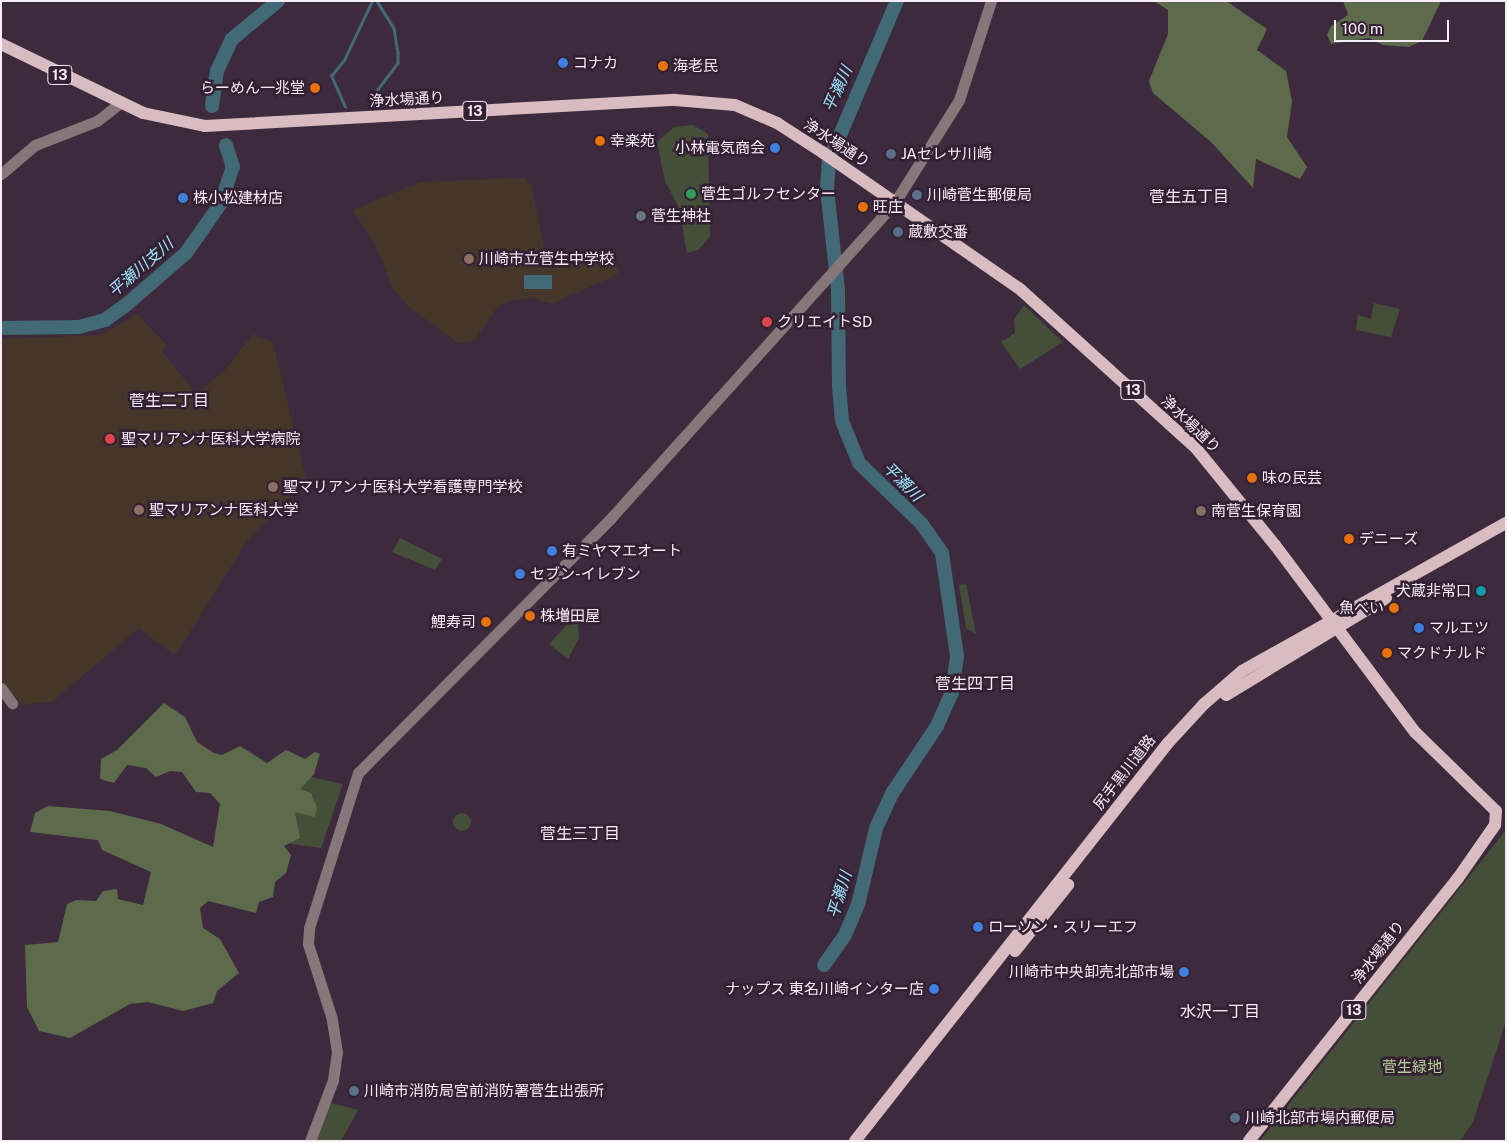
<!DOCTYPE html>
<meta charset="utf-8">
<style>
body{margin:0}
#map{position:relative;width:1507px;height:1142px;overflow:hidden;background:#3d2b3d;font-family:"Public Sans","Noto Sans JP",sans-serif}
div>[style]{position:absolute}
.education>*{inset:0;background:#46362a}
.green>*{inset:0;background:#454e38}
.round{border-radius:50%}
.forest>*{inset:0;background:#5d6a4b}
.water>*{inset:0;background:#416976}
.stream>*{height:2.5px;margin:-1.25px;padding:0 1.25px;transform-origin:1.25px;border-radius:1.25px;background:#416976}
.river>*{height:14px;margin:-7px;padding:0 7px;transform-origin:7px;border-radius:7px;background:#416976}
.minor>*{height:11px;margin:-5.5px;padding:0 5.5px;transform-origin:5.5px;border-radius:5.5px;background:#85777a}
.major>*{height:12px;margin:-6px;padding:0 6px;transform-origin:6px;border-radius:6px;background:#d9bbc2}
.dots>*{width:14px;height:14px;translate:-50% -50%;box-sizing:border-box;border:2px solid #332133;border-radius:50%}
span{translate:-50% -50%;white-space:nowrap;text-align:center;line-height:1.15;-webkit-text-stroke:5px #332133;paint-order:stroke}
.shield-label span{padding:1px 4px;background:#332133;border:1px solid;border-radius:4px;-webkit-text-stroke-width:0}
.shield-label{font-size:14px;color:#f8ecf8;font-weight:700}
.poi-label{font-size:15px;color:#f8ecf8}
.left{translate:0 -50%;text-align:left}
.right{translate:-100% -50%;text-align:right}
.street-label{font-size:15px;color:#f8ecf8}
.park-label{font-size:15px;color:#b9d098}
.water-label{font-size:16px;color:#9ce5fd;font-style:italic}
.neighbourhood-label{font-size:16px;color:#f8ecf8}
.frame{position:absolute;inset:0;border:2px solid #f8ecf8;pointer-events:none}
.scale{position:absolute;left:1334px;top:20px;width:115px;height:22px;box-sizing:border-box;border:2px solid #f8ecf8;border-top:0;padding-left:6px;font-size:15px;line-height:18px;white-space:nowrap;color:#f8ecf8;-webkit-text-stroke:4px #332133;paint-order:stroke}
</style>
<div id="map">
<div class="education">
<div style="clip-path:polygon(525px 178px,531px 185px,544px 249px,560px 264px,614px 253px,618px 274px,552px 304px,532px 298px,508px 301px,495px 310px,474px 341px,458px 343px,408px 306px,392px 287px,376px 246px,353px 210px,420px 182px)"></div>
<div style="clip-path:polygon(137px 314px,167px 345px,162px 351px,196px 394px,224px 371px,253px 334px,273px 342px,306px 480px,247px 541px,178px 651px,173px 654px,139px 628px,53px 701px,23px 705px,1px 681px,1px 339px,102px 335px)"></div>
</div>
<div class="green">
<div style="clip-path:polygon(693px 125px,708px 134px,710px 237px,698px 250px,687px 253px,679px 208px,665px 181px,657px 142px,674px 127px)"></div>
<div style="clip-path:polygon(1374px 303px,1400px 309px,1391px 337px,1356px 330px,1358px 315px,1371px 319px)"></div>
<div style="clip-path:polygon(1024px 305px,1063px 342px,1020px 369px,1001px 342px,1015px 333px,1014px 320px)"></div>
<div style="clip-path:polygon(400px 538px,442px 559px,435px 570px,392px 552px)"></div>
<div style="clip-path:polygon(966px 584px,976px 634px,966px 628px,959px 585px)"></div>
<div style="clip-path:polygon(577px 614px,579px 638px,568px 659px,549px 644px)"></div>
<div style="clip-path:polygon(265px 767px,343px 784px,321px 848px,291px 844px)"></div>
<div class="round" style="left:453px;top:813px;width:18px;height:18px"></div>
<div style="clip-path:polygon(1506px 830px,1506px 1021px,1473px 1122px,1460px 1141px,1260px 1141px)"></div>
<div style="clip-path:polygon(331px 1103px,358px 1110px,341px 1141px,316px 1141px)"></div>
</div>
<div class="forest">
<div style="clip-path:polygon(1154px 1px,1226px 1px,1267px 29px,1257px 50px,1286px 71px,1292px 101px,1287px 137px,1307px 167px,1300px 179px,1256px 159px,1253px 188px,1211px 142px,1153px 93px,1149px 81px,1168px 34px,1168px 10px)"></div>
<div style="clip-path:polygon(1343px 1px,1441px 1px,1422px 41px,1409px 47px,1383px 45px,1369px 38px,1331px 44px,1327px 35px,1331px 26px,1348px 15px)"></div>
<div style="clip-path:polygon(164px 703px,185px 717px,197px 742px,214px 753px,222px 755px,240px 746px,267px 763px,286px 750px,305px 759px,315px 752px,320px 754px,314px 774px,300px 789px,311px 793px,317px 808px,315px 817px,295px 812px,300px 838px,284px 846px,291px 855px,286px 873px,275px 882px,273px 897px,259px 902px,256px 913px,208px 901px,200px 908px,203px 928px,220px 939px,239px 973px,217px 991px,213px 1003px,183px 1011px,148px 1002px,130px 1004px,70px 1038px,39px 1031px,27px 1007px,25px 945px,58px 942px,67px 904px,76px 900px,96px 901px,103px 891px,117px 889px,118px 899px,143px 905px,151px 872px,102px 850px,98px 840px,30px 832px,35px 813px,48px 806px,110px 811px,161px 824px,213px 847px,220px 804px,210px 793px,196px 792px,182px 772px,170px 771px,156px 777px,146px 768px,127px 765px,114px 783px,100px 779px,101px 759px,117px 750px)"></div>
</div>
<div class="water">
<div style="clip-path:polygon(524px 275px,552px 275px,552px 289px,524px 289px)"></div>
</div>
<div class="stream">
<div style="left:377px;top:1px;width:32px;rotate:58deg"></div>
<div style="left:394px;top:28px;width:25px;rotate:81deg"></div>
<div style="left:398px;top:53px;width:10px;rotate:90deg"></div>
<div style="left:398px;top:63px;width:45px;rotate:126.9deg"></div>
<div style="left:371px;top:99px;width:10px;rotate:37deg"></div>
<div style="left:345px;top:107px;width:34px;rotate:-114deg"></div>
<div style="left:331px;top:76px;width:21px;rotate:-51deg"></div>
<div style="left:344px;top:60px;width:65px;rotate:-64.6deg"></div>
</div>
<div class="river">
<div style="left:212px;top:106px;width:35px;rotate:-82deg"></div>
<div style="left:217px;top:71px;width:35px;rotate:-65deg"></div>
<div style="left:232px;top:39px;width:60px;rotate:-39.6deg"></div>
<div style="left:1px;top:328px;width:78px;rotate:-0.7deg"></div>
<div style="left:79px;top:327px;width:27px;rotate:-15deg"></div>
<div style="left:105px;top:320px;width:26px;rotate:-36deg"></div>
<div style="left:126px;top:305px;width:79px;rotate:-40.9deg"></div>
<div style="left:186px;top:253px;width:61px;rotate:-55deg"></div>
<div style="left:221px;top:203px;width:38px;rotate:-72deg"></div>
<div style="left:233px;top:167px;width:23px;rotate:-108deg"></div>
<div style="left:824px;top:965px;width:37px;rotate:-55deg"></div>
<div style="left:845px;top:935px;width:33px;rotate:-67deg"></div>
<div style="left:858px;top:905px;width:79px;rotate:-76.8deg"></div>
<div style="left:876px;top:828px;width:40px;rotate:-65deg"></div>
<div style="left:893px;top:792px;width:79px;rotate:-56.3deg"></div>
<div style="left:937px;top:726px;width:37px;rotate:-66deg"></div>
<div style="left:952px;top:692px;width:36px;rotate:-82deg"></div>
<div style="left:957px;top:656px;width:104px;rotate:-98.3deg"></div>
<div style="left:942px;top:553px;width:35px;rotate:-125deg"></div>
<div style="left:922px;top:524px;width:88px;rotate:-135.9deg"></div>
<div style="left:859px;top:463px;width:45px;rotate:-112deg"></div>
<div style="left:842px;top:421px;width:34px;rotate:-95deg"></div>
<div style="left:839px;top:387px;width:97px;rotate:-90.6deg"></div>
<div style="left:838px;top:290px;width:103px;rotate:-96.2deg"></div>
<div style="left:827px;top:188px;width:27px;rotate:-86deg"></div>
<div style="left:829px;top:161px;width:174px;rotate:-67deg"></div>
</div>
<div class="minor">
<div style="left:1px;top:174px;width:45px;rotate:-40.5deg"></div>
<div style="left:35px;top:145px;width:66px;rotate:-21.2deg"></div>
<div style="left:97px;top:121px;width:29px;rotate:-38deg"></div>
<div style="left:1px;top:688px;width:19px;rotate:54deg"></div>
<div style="left:310px;top:1141px;width:65px;rotate:-69.3deg"></div>
<div style="left:333px;top:1080px;width:28px;rotate:-82deg"></div>
<div style="left:337px;top:1052px;width:36px;rotate:-99deg"></div>
<div style="left:331px;top:1016px;width:76px;rotate:-107.7deg"></div>
<div style="left:308px;top:944px;width:16px;rotate:-86deg"></div>
<div style="left:309px;top:928px;width:163px;rotate:-72.5deg"></div>
<div style="left:358px;top:773px;width:358px;rotate:-45.2deg"></div>
<div style="left:610px;top:519px;width:426px;rotate:-48deg"></div>
<div style="left:895px;top:202px;width:120px;rotate:-57.9deg"></div>
<div style="left:959px;top:100px;width:104px;rotate:-72.1deg"></div>
</div>
<div class="major">
<div style="left:1px;top:44px;width:158px;rotate:25.9deg"></div>
<div style="left:143px;top:113px;width:63px;rotate:11.8deg"></div>
<div style="left:205px;top:126px;width:471px;rotate:-3.2deg"></div>
<div style="left:675px;top:100px;width:60px;rotate:4.8deg"></div>
<div style="left:735px;top:105px;width:46px;rotate:23.2deg"></div>
<div style="left:777px;top:123px;width:54px;rotate:32.8deg"></div>
<div style="left:822px;top:152px;width:242px;rotate:34.7deg"></div>
<div style="left:1021px;top:290px;width:234px;rotate:42.1deg"></div>
<div style="left:1195px;top:447px;width:127px;rotate:50.8deg"></div>
<div style="left:1275px;top:545px;width:234px;rotate:53.2deg"></div>
<div style="left:1415px;top:732px;width:113px;rotate:44.3deg"></div>
<div style="left:1496px;top:811px;width:14px;rotate:94deg"></div>
<div style="left:1495px;top:825px;width:65px;rotate:124.9deg"></div>
<div style="left:1458px;top:878px;width:336px;rotate:128.5deg"></div>
<div style="left:1226px;top:695px;width:187px;rotate:-31.2deg"></div>
<div style="left:1015px;top:951px;width:85px;rotate:-51.2deg"></div>
<div style="left:855px;top:1141px;width:506px;rotate:-51.82deg"></div>
<div style="left:1168px;top:743px;width:53px;rotate:-47.3deg"></div>
<div style="left:1204px;top:704px;width:50px;rotate:-41deg"></div>
<div style="left:1242px;top:671px;width:303px;rotate:-29.3deg"></div>
</div>
<div class="dots">
<div style="left:563px;top:63px;background:#3f7fe0"></div>
<div style="left:663px;top:66px;background:#e8710a"></div>
<div style="left:315px;top:88px;background:#e8710a"></div>
<div style="left:600px;top:141px;background:#e8710a"></div>
<div style="left:775px;top:148px;background:#3f7fe0"></div>
<div style="left:891px;top:154px;background:#5c6f8a"></div>
<div style="left:691px;top:194px;background:#2e9e5b"></div>
<div style="left:917px;top:195px;background:#5c6f8a"></div>
<div style="left:183px;top:198px;background:#3f7fe0"></div>
<div style="left:863px;top:207px;background:#e8710a"></div>
<div style="left:641px;top:216px;background:#6b7280"></div>
<div style="left:898px;top:232px;background:#5c6f8a"></div>
<div style="left:469px;top:259px;background:#8d6e63"></div>
<div style="left:767px;top:322px;background:#e0444e"></div>
<div style="left:110px;top:439px;background:#e0444e"></div>
<div style="left:1252px;top:478px;background:#e8710a"></div>
<div style="left:273px;top:487px;background:#8d6e63"></div>
<div style="left:139px;top:510px;background:#8d6e63"></div>
<div style="left:1201px;top:511px;background:#8d6e63"></div>
<div style="left:1349px;top:539px;background:#e8710a"></div>
<div style="left:552px;top:551px;background:#3f7fe0"></div>
<div style="left:520px;top:574px;background:#3f7fe0"></div>
<div style="left:1481px;top:591px;background:#0f9aa8"></div>
<div style="left:1394px;top:608px;background:#e8710a"></div>
<div style="left:530px;top:616px;background:#e8710a"></div>
<div style="left:486px;top:622px;background:#e8710a"></div>
<div style="left:1419px;top:628px;background:#3f7fe0"></div>
<div style="left:1387px;top:653px;background:#e8710a"></div>
<div style="left:978px;top:927px;background:#3f7fe0"></div>
<div style="left:1184px;top:972px;background:#3f7fe0"></div>
<div style="left:934px;top:989px;background:#3f7fe0"></div>
<div style="left:354px;top:1091px;background:#5c6f8a"></div>
<div style="left:1235px;top:1118px;background:#5c6f8a"></div>
</div>
<div class="shield-label">
<span style="left:60px;top:75px">13</span>
<span style="left:475px;top:111px">13</span>
<span style="left:1133px;top:390px">13</span>
<span style="left:1354px;top:1010px">13</span>
</div>
<div class="poi-label">
<span class="left" style="left:573px;top:63px">コナカ</span>
<span class="left" style="left:673px;top:66px">海老民</span>
<span class="right" style="left:305px;top:88px">らーめん一兆堂</span>
<span class="left" style="left:610px;top:141px">幸楽苑</span>
<span class="right" style="left:765px;top:148px">小林電気商会</span>
<span class="left" style="left:901px;top:154px">JAセレサ川崎</span>
<span class="left" style="left:701px;top:194px">菅生ゴルフセンター</span>
<span class="left" style="left:927px;top:195px">川崎菅生郵便局</span>
<span class="left" style="left:193px;top:198px">株小松建材店</span>
<span class="left" style="left:873px;top:207px">旺庄</span>
<span class="left" style="left:651px;top:216px">菅生神社</span>
<span class="left" style="left:908px;top:232px">蔵敷交番</span>
<span class="left" style="left:479px;top:259px">川崎市立菅生中学校</span>
<span class="left" style="left:777px;top:322px">クリエイトSD</span>
<span class="left" style="left:121px;top:439px">聖マリアンナ医科大学病院</span>
<span class="left" style="left:1262px;top:478px">味の民芸</span>
<span class="left" style="left:283px;top:487px">聖マリアンナ医科大学看護専門学校</span>
<span class="left" style="left:149px;top:510px">聖マリアンナ医科大学</span>
<span class="left" style="left:1211px;top:511px">南菅生保育園</span>
<span class="left" style="left:1359px;top:539px">デニーズ</span>
<span class="left" style="left:562px;top:551px">有ミヤマエオート</span>
<span class="left" style="left:530px;top:574px">セブン-イレブン</span>
<span class="right" style="left:1471px;top:591px">犬蔵非常口</span>
<span class="right" style="left:1384px;top:608px">魚べい</span>
<span class="left" style="left:540px;top:616px">株増田屋</span>
<span class="right" style="left:476px;top:622px">鯉寿司</span>
<span class="left" style="left:1429px;top:628px">マルエツ</span>
<span class="left" style="left:1397px;top:653px">マクドナルド</span>
<span class="left" style="left:988px;top:927px">ローソン・スリーエフ</span>
<span class="right" style="left:1174px;top:972px">川崎市中央卸売北部市場</span>
<span class="right" style="left:924px;top:989px">ナップス 東名川崎インター店</span>
<span class="left" style="left:364px;top:1091px">川崎市消防局宮前消防署菅生出張所</span>
<span class="left" style="left:1245px;top:1118px">川崎北部市場内郵便局</span>
</div>
<div class="street-label">
<span style="left:407px;top:99px;rotate:-3deg">浄水場通り</span>
<span style="left:837px;top:143px;rotate:33deg">浄水場通り</span>
<span style="left:1191px;top:424px;rotate:44deg">浄水場通り</span>
<span style="left:1124px;top:772px;rotate:-52deg">尻手黒川道路</span>
<span style="left:1378px;top:952px;rotate:-52deg">浄水場通り</span>
</div>
<div class="park-label">
<span style="left:1412px;top:1067px">菅生緑地</span>
</div>
<div class="water-label">
<span style="left:838px;top:89px;rotate:-66deg">平瀬川</span>
<span style="left:141px;top:268px;rotate:-41deg">平瀬川支川</span>
<span style="left:902px;top:482px;rotate:45deg">平瀬川</span>
<span style="left:840px;top:895px;rotate:-73deg">平瀬川</span>
</div>
<div class="neighbourhood-label">
<span style="left:1189px;top:197px">菅生五丁目</span>
<span style="left:169px;top:401px">菅生二丁目</span>
<span style="left:975px;top:684px">菅生四丁目</span>
<span style="left:580px;top:834px">菅生三丁目</span>
<span style="left:1220px;top:1012px">水沢一丁目</span>
</div>
<div class="frame"></div>
<div class="scale">100 m</div>
</div>
